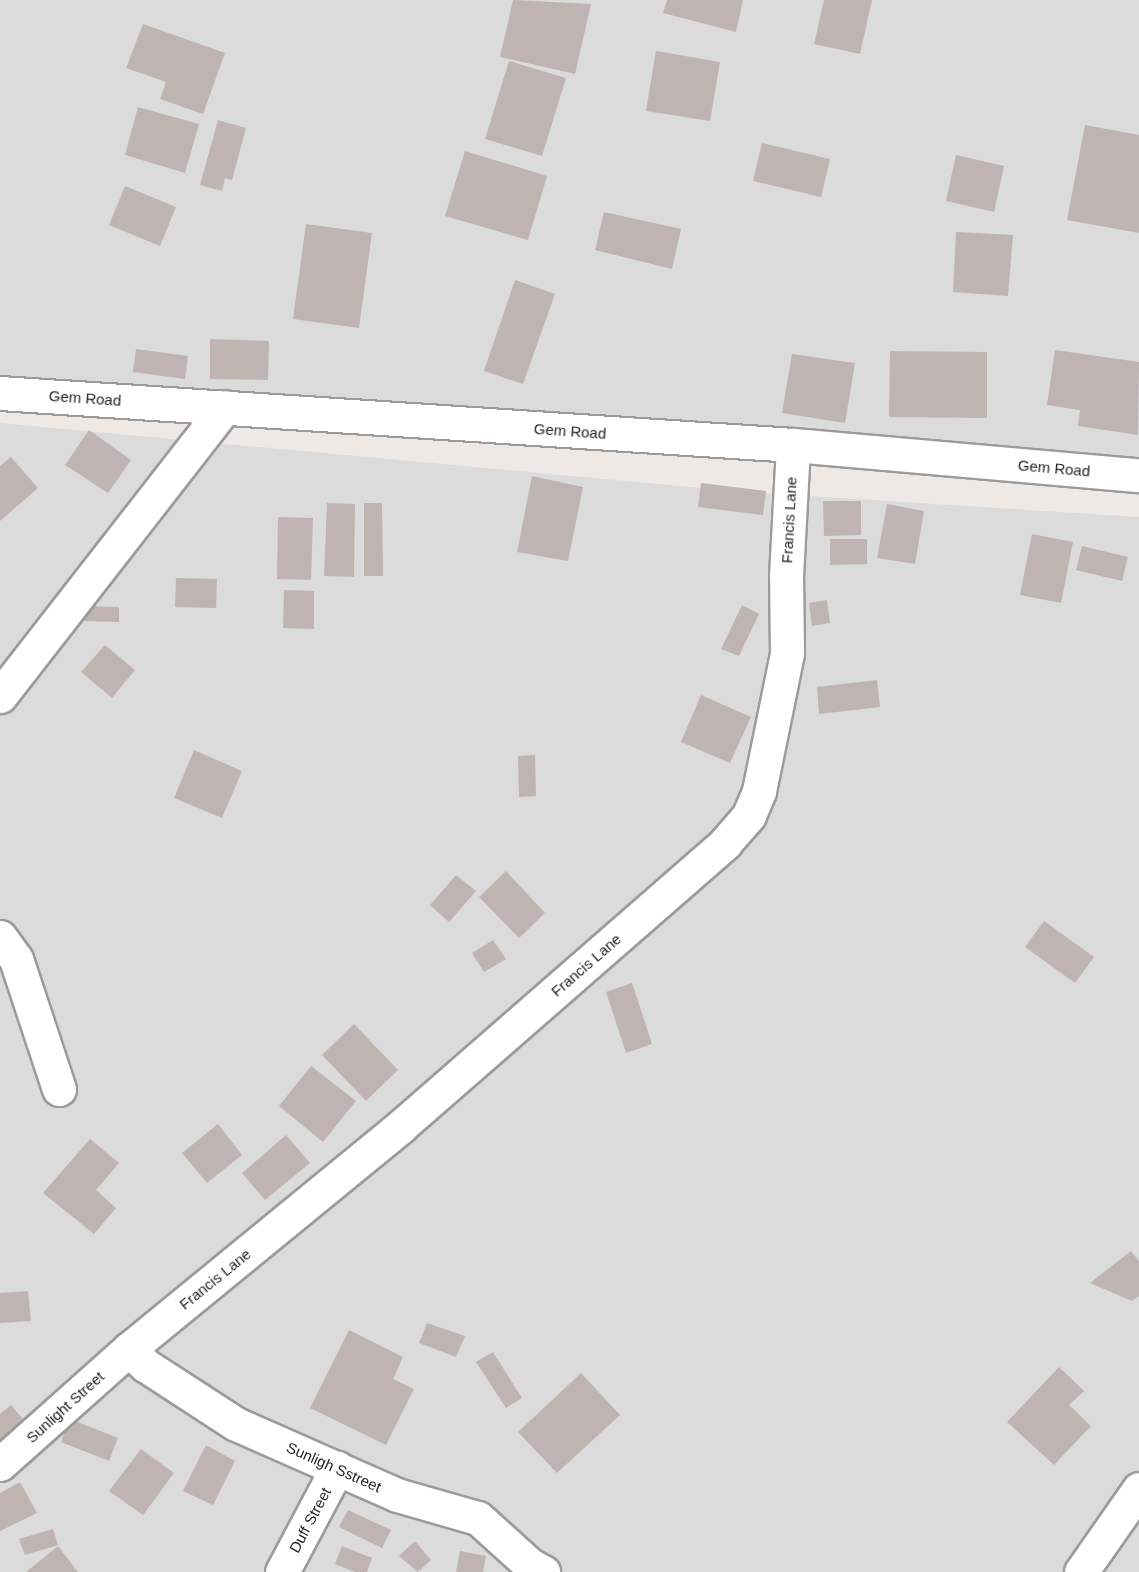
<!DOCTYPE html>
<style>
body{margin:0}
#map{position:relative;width:1139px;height:1572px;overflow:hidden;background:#eee9e5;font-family:Arial,sans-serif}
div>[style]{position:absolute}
.residential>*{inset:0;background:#dcdbdb}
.building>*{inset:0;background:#bfb4b1}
.roads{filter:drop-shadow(2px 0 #9b9b9b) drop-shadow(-2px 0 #9b9b9b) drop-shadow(0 2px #9b9b9b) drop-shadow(0 -2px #9b9b9b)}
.street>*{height:33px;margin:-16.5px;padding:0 16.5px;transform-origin:16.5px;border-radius:16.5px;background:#fff}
span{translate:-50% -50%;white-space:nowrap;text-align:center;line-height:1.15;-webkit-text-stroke:4.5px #fff;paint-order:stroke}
.street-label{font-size:15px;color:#1e1e1e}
</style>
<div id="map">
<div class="residential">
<div style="clip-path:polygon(0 0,1139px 0,1139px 462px,0 394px)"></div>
<div style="clip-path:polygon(0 423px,745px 492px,1139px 517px,1139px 1572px,0 1572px)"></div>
</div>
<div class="building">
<div style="clip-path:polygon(513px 0,591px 4px,575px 74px,500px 57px)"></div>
<div style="clip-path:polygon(667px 0,743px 0,736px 32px,663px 13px)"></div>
<div style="clip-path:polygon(824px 0,872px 0,860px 54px,814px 44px)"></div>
<div style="clip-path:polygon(143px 24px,225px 53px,203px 114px,160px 99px,166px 82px,126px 68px)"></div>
<div style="clip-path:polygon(656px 51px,720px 62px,710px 121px,646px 111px)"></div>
<div style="clip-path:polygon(509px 61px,566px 78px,542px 156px,485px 139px)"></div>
<div style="clip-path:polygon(138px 107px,199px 124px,185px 173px,125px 155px)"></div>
<div style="clip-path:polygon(218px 120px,246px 128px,232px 180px,225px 178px,222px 191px,200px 185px)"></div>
<div style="clip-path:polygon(1085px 125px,1139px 135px,1139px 233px,1067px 220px)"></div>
<div style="clip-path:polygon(762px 143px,830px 159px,821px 197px,753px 181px)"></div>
<div style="clip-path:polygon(465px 151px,547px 176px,528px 240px,445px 216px)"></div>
<div style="clip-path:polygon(956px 155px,1004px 166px,994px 212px,946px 201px)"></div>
<div style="clip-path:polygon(125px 186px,176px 207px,160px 246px,109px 225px)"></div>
<div style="clip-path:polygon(604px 212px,681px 229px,672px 269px,595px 250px)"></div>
<div style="clip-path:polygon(306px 224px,372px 233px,359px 328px,293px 319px)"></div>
<div style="clip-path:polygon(956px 232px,1013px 235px,1008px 296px,953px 292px)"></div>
<div style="clip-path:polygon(515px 280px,555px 294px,523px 384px,484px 371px)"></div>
<div style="clip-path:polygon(210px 339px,269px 341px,268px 380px,210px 379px)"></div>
<div style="clip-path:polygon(136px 349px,188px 356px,185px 379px,133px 372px)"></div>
<div style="clip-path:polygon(1055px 350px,1139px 362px,1138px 435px,1078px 426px,1080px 410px,1047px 405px)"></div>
<div style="clip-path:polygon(890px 351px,987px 352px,987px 418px,889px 417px)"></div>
<div style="clip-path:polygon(792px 354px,855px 363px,845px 423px,782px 413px)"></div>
<div style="clip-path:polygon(89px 430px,131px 460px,108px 493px,65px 465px)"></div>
<div style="clip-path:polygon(11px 457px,38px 488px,0 521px,0 466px)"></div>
<div style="clip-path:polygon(532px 476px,583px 487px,568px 561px,517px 552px)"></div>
<div style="clip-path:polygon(701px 483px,766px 491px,763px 515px,698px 507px)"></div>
<div style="clip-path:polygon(823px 501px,861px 501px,861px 535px,824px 536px)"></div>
<div style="clip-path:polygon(327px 503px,355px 504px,354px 577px,324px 576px)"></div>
<div style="clip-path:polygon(364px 503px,382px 503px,383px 576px,364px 576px)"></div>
<div style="clip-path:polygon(887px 504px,924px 511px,915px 564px,877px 558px)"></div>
<div style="clip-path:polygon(278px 517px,313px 518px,311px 580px,277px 579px)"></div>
<div style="clip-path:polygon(1032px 534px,1073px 542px,1061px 603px,1020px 595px)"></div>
<div style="clip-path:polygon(830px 539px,867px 539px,867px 564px,830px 565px)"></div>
<div style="clip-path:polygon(1082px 546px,1128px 557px,1122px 581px,1076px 570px)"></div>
<div style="clip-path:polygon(176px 578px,217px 579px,216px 608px,175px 607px)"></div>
<div style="clip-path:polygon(284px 590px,314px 591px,314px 629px,283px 628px)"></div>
<div style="clip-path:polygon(827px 600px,830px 623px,812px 626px,809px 603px)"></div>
<div style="clip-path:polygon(742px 605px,759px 614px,739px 656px,721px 649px)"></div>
<div style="clip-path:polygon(85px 606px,119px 607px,119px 622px,84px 621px)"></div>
<div style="clip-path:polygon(105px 645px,135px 670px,112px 698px,81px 672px)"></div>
<div style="clip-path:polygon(877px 680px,880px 707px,819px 714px,817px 687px)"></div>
<div style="clip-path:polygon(701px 695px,751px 717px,730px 763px,681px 742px)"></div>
<div style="clip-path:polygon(194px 750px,242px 771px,222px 818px,174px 798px)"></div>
<div style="clip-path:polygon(535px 755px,536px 796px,519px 797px,518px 756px)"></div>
<div style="clip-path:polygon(506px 871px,545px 913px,519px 938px,479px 897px)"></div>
<div style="clip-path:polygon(456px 875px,476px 891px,449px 922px,430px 905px)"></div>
<div style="clip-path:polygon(1044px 921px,1094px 957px,1075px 983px,1025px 947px)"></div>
<div style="clip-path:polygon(493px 940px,506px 959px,484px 972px,472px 953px)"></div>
<div style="clip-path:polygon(632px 983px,652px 1044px,626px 1053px,606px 992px)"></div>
<div style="clip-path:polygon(354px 1024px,398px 1070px,366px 1101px,322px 1055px)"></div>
<div style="clip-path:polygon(311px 1066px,356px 1101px,323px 1142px,279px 1106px)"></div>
<div style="clip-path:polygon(218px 1124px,242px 1155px,207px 1183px,182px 1153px)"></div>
<div style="clip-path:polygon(286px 1135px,310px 1163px,265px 1200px,242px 1173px)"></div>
<div style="clip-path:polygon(90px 1139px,119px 1163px,96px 1190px,116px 1208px,94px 1234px,43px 1193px)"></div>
<div style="clip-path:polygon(1131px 1251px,1139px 1261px,1139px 1296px,1132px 1301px,1090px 1283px)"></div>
<div style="clip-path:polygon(28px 1291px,31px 1321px,0 1323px,0 1293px)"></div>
<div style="clip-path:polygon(427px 1323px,465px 1336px,456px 1357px,419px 1343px)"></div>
<div style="clip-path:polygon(349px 1330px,403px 1357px,393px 1379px,414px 1389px,386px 1445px,310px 1408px)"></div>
<div style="clip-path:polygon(493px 1352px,522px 1398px,506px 1408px,476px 1362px)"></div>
<div style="clip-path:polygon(1059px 1367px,1084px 1391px,1069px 1405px,1091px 1426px,1054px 1465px,1007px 1422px)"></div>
<div style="clip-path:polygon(581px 1373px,620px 1415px,557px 1473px,518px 1432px)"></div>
<div style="clip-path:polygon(11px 1405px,33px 1431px,0 1459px,0 1414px)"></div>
<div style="clip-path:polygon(70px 1419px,118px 1438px,109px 1461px,61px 1442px)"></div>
<div style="clip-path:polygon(206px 1445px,235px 1461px,213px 1505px,183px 1491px)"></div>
<div style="clip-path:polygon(141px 1449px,174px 1473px,143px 1515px,109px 1491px)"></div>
<div style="clip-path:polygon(20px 1482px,37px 1513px,0 1531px,0 1493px)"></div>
<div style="clip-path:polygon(348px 1510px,391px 1530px,382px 1548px,339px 1527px)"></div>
<div style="clip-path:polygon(53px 1529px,58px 1545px,25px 1555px,19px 1539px)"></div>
<div style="clip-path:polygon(415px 1541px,431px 1560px,418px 1572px,399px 1556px)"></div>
<div style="clip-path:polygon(58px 1546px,78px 1572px,26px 1572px)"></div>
<div style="clip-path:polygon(342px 1546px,372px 1558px,367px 1572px,355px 1572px,335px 1564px)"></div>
<div style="clip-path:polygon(460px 1551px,486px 1556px,483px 1572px,456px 1572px)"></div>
</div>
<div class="roads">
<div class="street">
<div style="left:0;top:393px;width:795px;rotate:3.75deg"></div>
<div style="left:793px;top:445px;width:347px;rotate:5deg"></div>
<div style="left:0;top:696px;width:366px;rotate:-52.1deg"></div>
<div style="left:0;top:937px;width:27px;rotate:54deg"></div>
<div style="left:16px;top:959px;width:137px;rotate:71.7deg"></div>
<div style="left:129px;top:1349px;width:23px;rotate:45deg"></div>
<div style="left:145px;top:1365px;width:108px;rotate:33deg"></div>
<div style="left:236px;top:1424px;width:176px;rotate:23.8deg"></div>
<div style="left:397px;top:1495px;width:84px;rotate:15.9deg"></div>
<div style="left:478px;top:1518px;width:70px;rotate:42.1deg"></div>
<div style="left:530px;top:1565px;width:15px;rotate:28deg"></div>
<div style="left:0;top:1464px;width:173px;rotate:-41.7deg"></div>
<div style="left:129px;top:1349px;width:350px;rotate:-39.3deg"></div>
<div style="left:400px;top:1127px;width:432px;rotate:-41.1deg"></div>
<div style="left:725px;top:843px;width:37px;rotate:-49deg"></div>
<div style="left:749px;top:815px;width:26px;rotate:-67deg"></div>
<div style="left:759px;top:791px;width:141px;rotate:-78.5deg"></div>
<div style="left:787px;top:653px;width:77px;rotate:-90.7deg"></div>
<div style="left:786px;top:576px;width:131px;rotate:-86.9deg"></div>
<div style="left:282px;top:1572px;width:118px;rotate:-62.1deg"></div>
<div style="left:1081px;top:1572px;width:101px;rotate:-55.1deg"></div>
</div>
</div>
<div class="street-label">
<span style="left:85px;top:398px;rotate:4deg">Gem Road</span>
<span style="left:570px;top:431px;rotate:4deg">Gem Road</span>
<span style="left:1054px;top:468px;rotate:5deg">Gem Road</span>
<span style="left:789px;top:520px;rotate:-87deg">Francis Lane</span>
<span style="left:586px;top:965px;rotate:-41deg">Francis Lane</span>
<span style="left:215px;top:1279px;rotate:-39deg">Francis Lane</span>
<span style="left:65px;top:1407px;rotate:-42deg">Sunlight Street</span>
<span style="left:334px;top:1467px;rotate:24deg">Sunligh Sstreet</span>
<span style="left:310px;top:1520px;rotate:-62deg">Duff Street</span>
</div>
</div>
